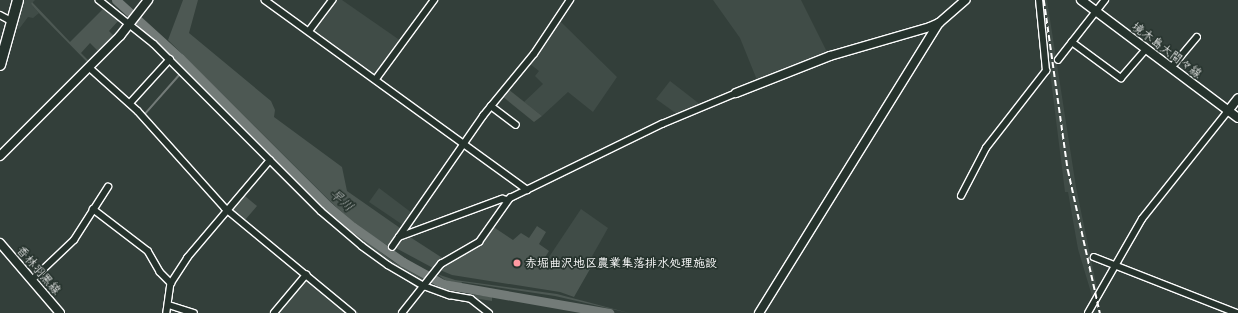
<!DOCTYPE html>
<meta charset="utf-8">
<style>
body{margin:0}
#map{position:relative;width:1238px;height:313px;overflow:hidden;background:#333f3a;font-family:"Patrick Hand","Klee One",sans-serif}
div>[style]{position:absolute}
.built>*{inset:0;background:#404c47}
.green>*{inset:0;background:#4d5853}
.stream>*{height:1.5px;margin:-0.75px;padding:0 0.75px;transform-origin:0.75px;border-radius:0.75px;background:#737b78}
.river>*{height:9px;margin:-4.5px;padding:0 4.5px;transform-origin:4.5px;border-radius:4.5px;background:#737b78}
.roads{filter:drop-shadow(1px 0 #fff) drop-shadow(-1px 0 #fff) drop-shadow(0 1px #fff) drop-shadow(0 -1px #fff)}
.street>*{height:5.5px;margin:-2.75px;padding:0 2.75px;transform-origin:2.75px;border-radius:2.75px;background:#26332d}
.secondary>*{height:8px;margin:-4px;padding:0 4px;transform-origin:4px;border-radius:4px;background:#26332d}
.highway>*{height:10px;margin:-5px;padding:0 5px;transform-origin:5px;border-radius:5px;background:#26332d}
.rail>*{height:1.5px;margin-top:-0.75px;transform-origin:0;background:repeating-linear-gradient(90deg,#fff 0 6px,transparent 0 9px)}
.dots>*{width:11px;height:11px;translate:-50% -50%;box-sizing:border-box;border:2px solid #26332d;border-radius:50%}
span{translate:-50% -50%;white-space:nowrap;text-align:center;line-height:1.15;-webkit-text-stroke:3.5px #26332d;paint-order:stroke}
.street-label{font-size:12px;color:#fff}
.poi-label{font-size:12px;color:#fff;font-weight:700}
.left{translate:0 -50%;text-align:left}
.water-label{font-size:13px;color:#b9bdbc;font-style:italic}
</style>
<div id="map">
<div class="built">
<div style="clip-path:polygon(21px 0,35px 0,31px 4px,39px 13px,33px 18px,28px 17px,19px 29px,15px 26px)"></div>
<div style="clip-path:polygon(335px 0,342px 0,401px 41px,376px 75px,313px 30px)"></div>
<div style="clip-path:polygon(713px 0,801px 0,827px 52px,757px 80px,740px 38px)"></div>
<div style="clip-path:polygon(1041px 0,1047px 0,1076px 187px,1098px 293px,1095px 298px,1092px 296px,1078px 249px,1068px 192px,1065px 192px)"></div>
<div style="clip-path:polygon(560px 21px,617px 77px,593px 112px,568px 92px,542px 116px,524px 102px,543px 84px,535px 76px,539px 71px,530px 64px)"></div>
<div style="clip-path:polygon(670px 81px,701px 105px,677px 114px,656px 99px)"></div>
<div style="clip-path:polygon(379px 188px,412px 213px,403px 225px,369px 202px)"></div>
<div style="clip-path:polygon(581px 209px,608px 228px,586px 267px,547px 260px)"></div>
<div style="clip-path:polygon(307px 279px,349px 313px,278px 313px)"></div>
</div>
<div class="green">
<div style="clip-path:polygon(183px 0,198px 0,189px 33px,271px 101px,275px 110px,274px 117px,342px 167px,347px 191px,400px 228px,390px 247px,360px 228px,334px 205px,168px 40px)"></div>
<div style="clip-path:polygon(32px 2px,70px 42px,105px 7px,120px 19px,109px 31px,115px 37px,100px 53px,90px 43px,81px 53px,91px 63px,89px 64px,39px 13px,31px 4px)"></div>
<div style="clip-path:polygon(508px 89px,542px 116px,534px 122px,502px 96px)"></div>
<div style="clip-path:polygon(250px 135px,321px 205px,392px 261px,432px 284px,460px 293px,492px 297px,492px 301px,454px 295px,429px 287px,374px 253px,321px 209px,248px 137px)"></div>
<div style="clip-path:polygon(245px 196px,257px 206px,245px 220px,233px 210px)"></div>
<div style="clip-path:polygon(492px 226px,513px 240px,521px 233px,529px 238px,537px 226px,546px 232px,539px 244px,549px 251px,544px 259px,590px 269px,574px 297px,560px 292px,452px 275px,440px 270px,445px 264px,479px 245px)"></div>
<div style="clip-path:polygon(410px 237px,444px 259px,433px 268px,394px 247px,399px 242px)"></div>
<div style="clip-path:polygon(437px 274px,455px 280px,557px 294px,629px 313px,555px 296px,462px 282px,461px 284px,445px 280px)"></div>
</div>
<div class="stream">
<div style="left:178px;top:60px;width:3px;rotate:-45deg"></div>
<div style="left:145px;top:114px;width:55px;rotate:-48.7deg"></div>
<div style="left:170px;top:142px;width:86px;rotate:48.3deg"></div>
<div style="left:270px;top:165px;width:69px;rotate:45deg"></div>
<div style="left:319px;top:214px;width:28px;rotate:39deg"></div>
<div style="left:364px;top:251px;width:65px;rotate:33.7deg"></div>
<div style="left:285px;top:254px;width:93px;rotate:39.3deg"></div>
<div style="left:426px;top:290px;width:5px;rotate:22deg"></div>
</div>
<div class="river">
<div style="left:116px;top:0;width:86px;rotate:42.2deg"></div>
<div style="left:180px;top:58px;width:211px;rotate:45deg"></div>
<div style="left:329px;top:207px;width:31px;rotate:40deg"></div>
<div style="left:353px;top:227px;width:61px;rotate:35deg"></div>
<div style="left:403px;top:262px;width:46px;rotate:28.8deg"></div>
<div style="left:443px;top:284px;width:169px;rotate:9.9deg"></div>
</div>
<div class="roads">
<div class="street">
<div style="left:99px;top:0;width:70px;rotate:38.7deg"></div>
<div style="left:154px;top:44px;width:236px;rotate:45deg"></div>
<div style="left:321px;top:211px;width:54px;rotate:40.5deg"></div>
<div style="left:362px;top:246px;width:32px;rotate:36deg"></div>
<div style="left:388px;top:265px;width:42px;rotate:30.3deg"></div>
<div style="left:424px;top:286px;width:27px;rotate:20deg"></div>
<div style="left:449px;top:295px;width:22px;rotate:10deg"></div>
<div style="left:471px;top:299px;width:23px;rotate:38deg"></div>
<div style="left:265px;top:0;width:324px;rotate:35.9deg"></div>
<div style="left:0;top:15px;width:15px;rotate:28deg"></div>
<div style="left:309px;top:31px;width:39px;rotate:-53deg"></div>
<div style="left:1072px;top:42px;width:61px;rotate:36.3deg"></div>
<div style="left:1121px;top:78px;width:38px;rotate:-49deg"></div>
<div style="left:1058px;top:60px;width:76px;rotate:-51.9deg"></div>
<div style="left:90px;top:68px;width:64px;rotate:41.9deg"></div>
<div style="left:138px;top:111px;width:130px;rotate:48.1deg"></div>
<div style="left:225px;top:208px;width:165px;rotate:39.6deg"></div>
<div style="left:1171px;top:68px;width:40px;rotate:-50deg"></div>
<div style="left:376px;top:79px;width:98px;rotate:-53.7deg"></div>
<div style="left:130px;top:103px;width:59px;rotate:-47.7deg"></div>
<div style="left:491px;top:106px;width:31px;rotate:37deg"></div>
<div style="left:961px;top:196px;width:54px;rotate:-62.5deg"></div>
<div style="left:986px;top:148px;width:98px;rotate:-52.1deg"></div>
<div style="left:1046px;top:71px;width:71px;rotate:-95.6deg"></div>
<div style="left:93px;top:209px;width:69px;rotate:37.4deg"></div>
<div style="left:148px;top:251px;width:24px;rotate:60deg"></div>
<div style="left:160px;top:272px;width:16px;rotate:45deg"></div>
<div style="left:171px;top:283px;width:30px;rotate:98deg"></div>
<div style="left:399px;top:237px;width:110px;rotate:-20.3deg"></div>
<div style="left:502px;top:199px;width:5px;rotate:11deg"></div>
<div style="left:392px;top:247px;width:160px;rotate:-55.2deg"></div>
<div style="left:483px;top:116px;width:80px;rotate:-50.6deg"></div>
<div style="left:534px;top:54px;width:65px;rotate:-56.3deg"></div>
<div style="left:1094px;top:257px;width:154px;rotate:21.4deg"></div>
<div style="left:32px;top:280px;width:58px;rotate:-43.6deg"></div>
<div style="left:74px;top:240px;width:63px;rotate:-57.3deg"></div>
<div style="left:171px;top:283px;width:30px;rotate:-57deg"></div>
<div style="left:187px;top:258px;width:128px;rotate:-49.7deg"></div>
<div style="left:169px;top:305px;width:26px;rotate:18deg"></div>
<div style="left:274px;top:313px;width:50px;rotate:-49.9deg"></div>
<div style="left:402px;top:313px;width:63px;rotate:-51.5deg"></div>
<div style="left:441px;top:264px;width:44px;rotate:-30.1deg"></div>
<div style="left:479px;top:242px;width:54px;rotate:-54.8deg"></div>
<div style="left:510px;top:198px;width:169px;rotate:-26deg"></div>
<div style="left:662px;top:124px;width:80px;rotate:-22.7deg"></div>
<div style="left:1088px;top:313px;width:108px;rotate:-60.1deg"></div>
<div style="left:1142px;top:219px;width:138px;rotate:-51.5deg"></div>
</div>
<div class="secondary">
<div style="left:1081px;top:0;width:196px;rotate:36.9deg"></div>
<div style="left:736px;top:93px;width:101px;rotate:-21.5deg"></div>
<div style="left:830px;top:56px;width:104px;rotate:-16.2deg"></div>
<div style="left:930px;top:27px;width:10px;rotate:-24deg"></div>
<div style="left:939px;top:23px;width:35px;rotate:-41deg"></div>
<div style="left:1228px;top:111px;width:16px;rotate:-52deg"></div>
<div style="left:0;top:156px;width:170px;rotate:-45deg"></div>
<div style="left:120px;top:36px;width:46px;rotate:-52.1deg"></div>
<div style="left:0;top:243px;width:92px;rotate:49.4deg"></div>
<div style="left:759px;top:313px;width:341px;rotate:-58.2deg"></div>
</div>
<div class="highway">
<div style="left:0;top:65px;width:67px;rotate:-74.5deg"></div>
</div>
</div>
<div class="rail">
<div style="left:1044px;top:0;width:172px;rotate:82deg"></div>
<div style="left:1068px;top:170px;width:147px;rotate:77.4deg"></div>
</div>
<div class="dots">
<div style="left:517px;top:263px;background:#ff9aa2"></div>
</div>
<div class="street-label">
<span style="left:1167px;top:50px;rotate:37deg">境木島大間々線</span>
<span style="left:39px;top:270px;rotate:49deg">香林羽黒線</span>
</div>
<div class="poi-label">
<span class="left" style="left:525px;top:263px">赤堀曲沢地区農業集落排水処理施設</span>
</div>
<div class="water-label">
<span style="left:342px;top:200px;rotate:42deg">早川</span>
</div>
</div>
